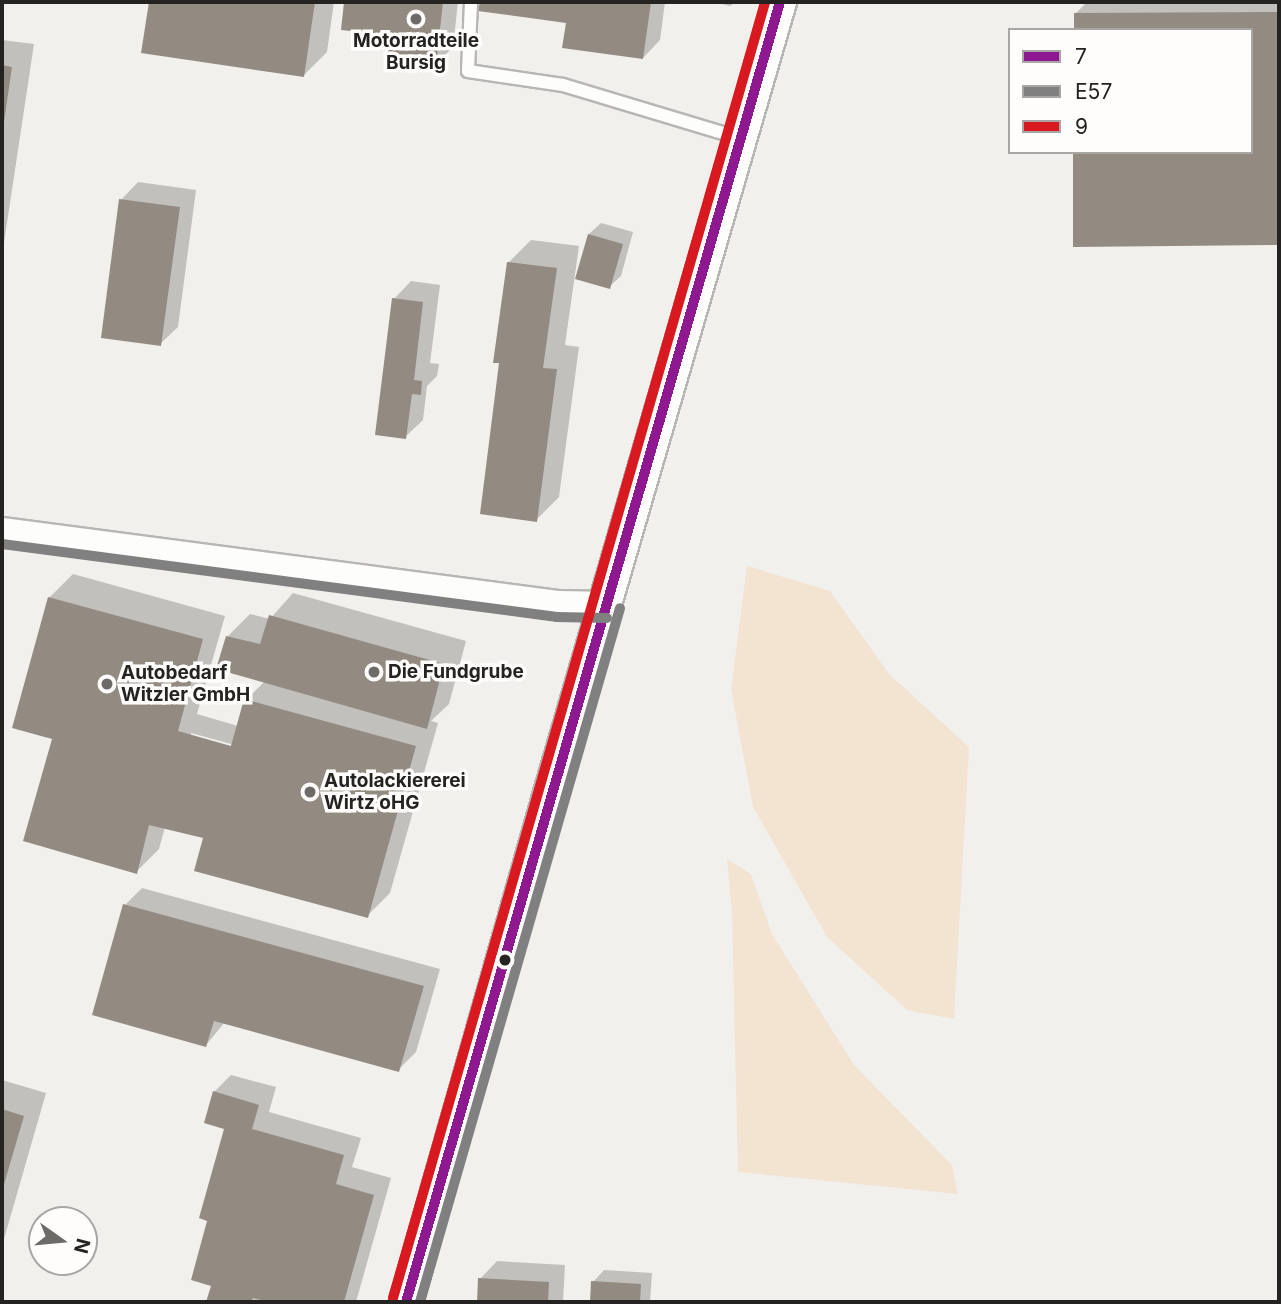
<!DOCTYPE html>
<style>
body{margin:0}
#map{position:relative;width:1281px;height:1304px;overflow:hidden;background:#f2f0ed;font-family:Inter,sans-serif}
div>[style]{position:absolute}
.green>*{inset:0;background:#f3e4d2}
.shadow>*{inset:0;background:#0003}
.building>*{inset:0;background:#938b81}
.roads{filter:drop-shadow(2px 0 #b8b6b4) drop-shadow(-2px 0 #b8b6b4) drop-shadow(0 2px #b8b6b4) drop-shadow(0 -2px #b8b6b4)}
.service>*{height:12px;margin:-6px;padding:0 6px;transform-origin:6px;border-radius:6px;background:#fdfdfc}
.minor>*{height:24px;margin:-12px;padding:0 12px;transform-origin:12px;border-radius:12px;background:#fdfdfc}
.tertiary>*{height:32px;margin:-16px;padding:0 16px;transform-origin:16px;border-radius:16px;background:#fdfdfc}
.bus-1>*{height:10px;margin:-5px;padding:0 5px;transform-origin:5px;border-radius:5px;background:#8d188f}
.bus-2>*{height:10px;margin:-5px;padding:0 5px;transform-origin:5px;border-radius:5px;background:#808080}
.bus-3>*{height:10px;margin:-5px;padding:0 5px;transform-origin:5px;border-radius:5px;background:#d91920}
.dots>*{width:19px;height:19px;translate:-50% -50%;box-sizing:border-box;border:4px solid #fffdfc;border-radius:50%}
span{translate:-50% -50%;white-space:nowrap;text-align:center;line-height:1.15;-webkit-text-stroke:7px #fffdfc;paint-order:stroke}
.poi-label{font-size:19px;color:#242321;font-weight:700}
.left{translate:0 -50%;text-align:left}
.frame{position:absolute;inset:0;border:4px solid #242321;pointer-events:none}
.legend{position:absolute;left:1008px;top:28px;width:245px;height:126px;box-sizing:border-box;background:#fffdfc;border:2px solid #a7a6a4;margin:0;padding:9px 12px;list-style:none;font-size:21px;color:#242321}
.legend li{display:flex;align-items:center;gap:14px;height:35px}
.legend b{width:35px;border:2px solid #a7a6a4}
.north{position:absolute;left:28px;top:1206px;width:70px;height:70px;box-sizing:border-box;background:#fffdfc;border:2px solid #a7a6a4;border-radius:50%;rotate:105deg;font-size:19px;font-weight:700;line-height:28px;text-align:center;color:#242321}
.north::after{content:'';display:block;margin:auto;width:24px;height:32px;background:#6c6b68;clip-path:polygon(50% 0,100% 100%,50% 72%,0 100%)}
</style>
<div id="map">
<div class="green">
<div style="clip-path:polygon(747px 566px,830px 591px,889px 674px,969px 747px,954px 1019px,907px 1010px,827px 937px,753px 807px,731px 689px)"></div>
<div style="clip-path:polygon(727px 859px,751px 874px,772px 934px,854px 1065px,952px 1165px,958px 1194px,738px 1172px,732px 913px)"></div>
</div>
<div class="shadow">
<div style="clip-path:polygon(150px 2px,334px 2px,327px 52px,304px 75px,143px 51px)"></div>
<div style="clip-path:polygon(346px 2px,458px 2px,453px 47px,435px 65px,392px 34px,343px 29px)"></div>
<div style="clip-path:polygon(482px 2px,665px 2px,660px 40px,643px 58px,568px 22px,480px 9px)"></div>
<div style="clip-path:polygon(714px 2px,735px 2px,730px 6px)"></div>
<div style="clip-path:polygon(1087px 2px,1279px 2px,1279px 244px,1075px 246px,1251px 152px,1251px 30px,1075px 14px)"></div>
<div style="clip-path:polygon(2px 40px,34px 44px,2px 256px)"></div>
<div style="clip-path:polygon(138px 182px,196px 190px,178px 327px,160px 344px,121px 200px)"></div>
<div style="clip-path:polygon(601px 223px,633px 232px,621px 276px,609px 287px,589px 234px)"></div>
<div style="clip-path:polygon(531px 240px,579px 246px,565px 345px,579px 347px,559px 497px,536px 520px,501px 362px,508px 263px)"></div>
<div style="clip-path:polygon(411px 281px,440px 285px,430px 363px,439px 364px,437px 376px,427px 386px,423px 420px,405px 437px,394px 299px)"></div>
<div style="clip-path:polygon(evenodd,73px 574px,225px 616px,197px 714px,238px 726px,246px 700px,265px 681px,227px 637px,250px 614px,270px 619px,293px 593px,466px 641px,449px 704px,431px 721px,438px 723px,390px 893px,367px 916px,206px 837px,165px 827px,159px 849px,136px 872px,54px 738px,50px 597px,73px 574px,191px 733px,231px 744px,231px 747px,191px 736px,191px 733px)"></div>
<div style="clip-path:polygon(142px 888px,440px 969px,416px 1052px,398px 1070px,225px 1022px,206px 1045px,125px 905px)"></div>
<div style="clip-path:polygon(231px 1075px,276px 1087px,269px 1112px,361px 1138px,352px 1167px,391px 1178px,356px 1302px,275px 1302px,264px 1299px,263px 1302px,208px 1302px,213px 1284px,210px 1220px,226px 1128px,214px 1092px)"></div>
<div style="clip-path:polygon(2px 1080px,46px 1093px,2px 1246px)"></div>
<div style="clip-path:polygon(497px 1261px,565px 1265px,563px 1302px,479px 1302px,480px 1279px)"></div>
<div style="clip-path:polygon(604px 1270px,652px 1273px,650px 1302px,592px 1302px,593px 1282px)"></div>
</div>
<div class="building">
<div style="clip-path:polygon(149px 2px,315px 2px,304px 77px,141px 53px)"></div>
<div style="clip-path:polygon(344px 2px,443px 2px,436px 66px,387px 61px,390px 35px,341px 30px)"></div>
<div style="clip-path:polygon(480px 2px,651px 2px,643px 59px,562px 48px,566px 23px,478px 11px)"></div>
<div style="clip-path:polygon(1279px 12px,1279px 245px,1073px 247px,1073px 152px,1251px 152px,1251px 30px,1074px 30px,1074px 13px)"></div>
<div style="clip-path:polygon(2px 65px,12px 67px,3px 129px,2px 129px)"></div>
<div style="clip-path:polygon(119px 199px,180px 207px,161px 346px,101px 338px)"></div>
<div style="clip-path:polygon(588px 234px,623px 244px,610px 289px,575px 279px)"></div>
<div style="clip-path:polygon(507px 262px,557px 268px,543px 368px,557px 369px,537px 522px,480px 514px,499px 363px,493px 363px)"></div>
<div style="clip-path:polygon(392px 298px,423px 302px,414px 380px,422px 381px,421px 395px,412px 394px,406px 439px,375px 435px)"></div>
<div style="clip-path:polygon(48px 597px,203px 639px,178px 731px,231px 746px,244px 699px,416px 746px,368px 918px,194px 871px,203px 838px,149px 825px,137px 874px,23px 841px,52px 739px,12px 728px)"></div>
<div style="clip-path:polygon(269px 615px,444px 664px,427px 729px,216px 669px,226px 636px,260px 644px)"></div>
<div style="clip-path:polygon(123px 904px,424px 986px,399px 1072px,214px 1021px,206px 1047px,92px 1015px)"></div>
<div style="clip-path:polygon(213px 1091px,259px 1105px,252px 1129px,344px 1155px,336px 1184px,374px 1195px,344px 1302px,269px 1302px,253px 1298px,251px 1302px,206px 1302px,211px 1286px,191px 1280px,207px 1221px,199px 1218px,224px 1129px,204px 1123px)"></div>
<div style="clip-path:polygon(2px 1109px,24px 1116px,2px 1191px)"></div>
<div style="clip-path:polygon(478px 1278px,549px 1282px,548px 1302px,477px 1302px)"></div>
<div style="clip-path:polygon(591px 1281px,641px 1284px,640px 1302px,590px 1302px)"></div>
</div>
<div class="roads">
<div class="service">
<div style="left:471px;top:2px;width:69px;rotate:92.5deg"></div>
<div style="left:468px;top:71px;width:96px;rotate:8.4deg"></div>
<div style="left:563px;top:85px;width:185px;rotate:16.7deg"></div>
</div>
<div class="minor">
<div style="left:2px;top:530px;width:562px;rotate:7.47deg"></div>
<div style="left:559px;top:603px;width:48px;rotate:1.2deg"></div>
</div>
<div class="tertiary">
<div style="left:406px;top:1302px;width:532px;rotate:-74.19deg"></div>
<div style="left:551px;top:790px;width:821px;rotate:-73.8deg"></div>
</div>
</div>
<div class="bus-1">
<div style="left:406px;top:1302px;width:1353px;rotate:-73.95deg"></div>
</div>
<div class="bus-2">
<div style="left:2px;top:544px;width:560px;rotate:7.49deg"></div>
<div style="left:557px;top:617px;width:50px;rotate:1.1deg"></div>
<div style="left:420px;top:1302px;width:722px;rotate:-73.92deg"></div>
</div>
<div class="bus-3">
<div style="left:393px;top:1298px;width:1348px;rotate:-73.98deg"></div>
</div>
<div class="dots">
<div style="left:416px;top:19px;background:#6c6b68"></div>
<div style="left:374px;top:672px;background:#6c6b68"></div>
<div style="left:107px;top:684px;background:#6c6b68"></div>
<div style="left:310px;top:792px;background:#6c6b68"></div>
<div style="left:505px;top:960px;background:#242321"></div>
</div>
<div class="poi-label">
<span style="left:416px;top:52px">Motorradteile<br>Bursig</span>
<span class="left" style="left:388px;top:672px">Die Fundgrube</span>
<span class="left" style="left:121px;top:684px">Autobedarf<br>Witzler GmbH</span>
<span class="left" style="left:324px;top:792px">Autolackiererei<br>Wirtz oHG</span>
</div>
<div class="frame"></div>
<ul class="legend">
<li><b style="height:9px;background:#8d188f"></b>7</li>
<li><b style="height:9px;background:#808080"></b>E57</li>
<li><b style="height:9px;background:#d91920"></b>9</li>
</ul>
<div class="north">N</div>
</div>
